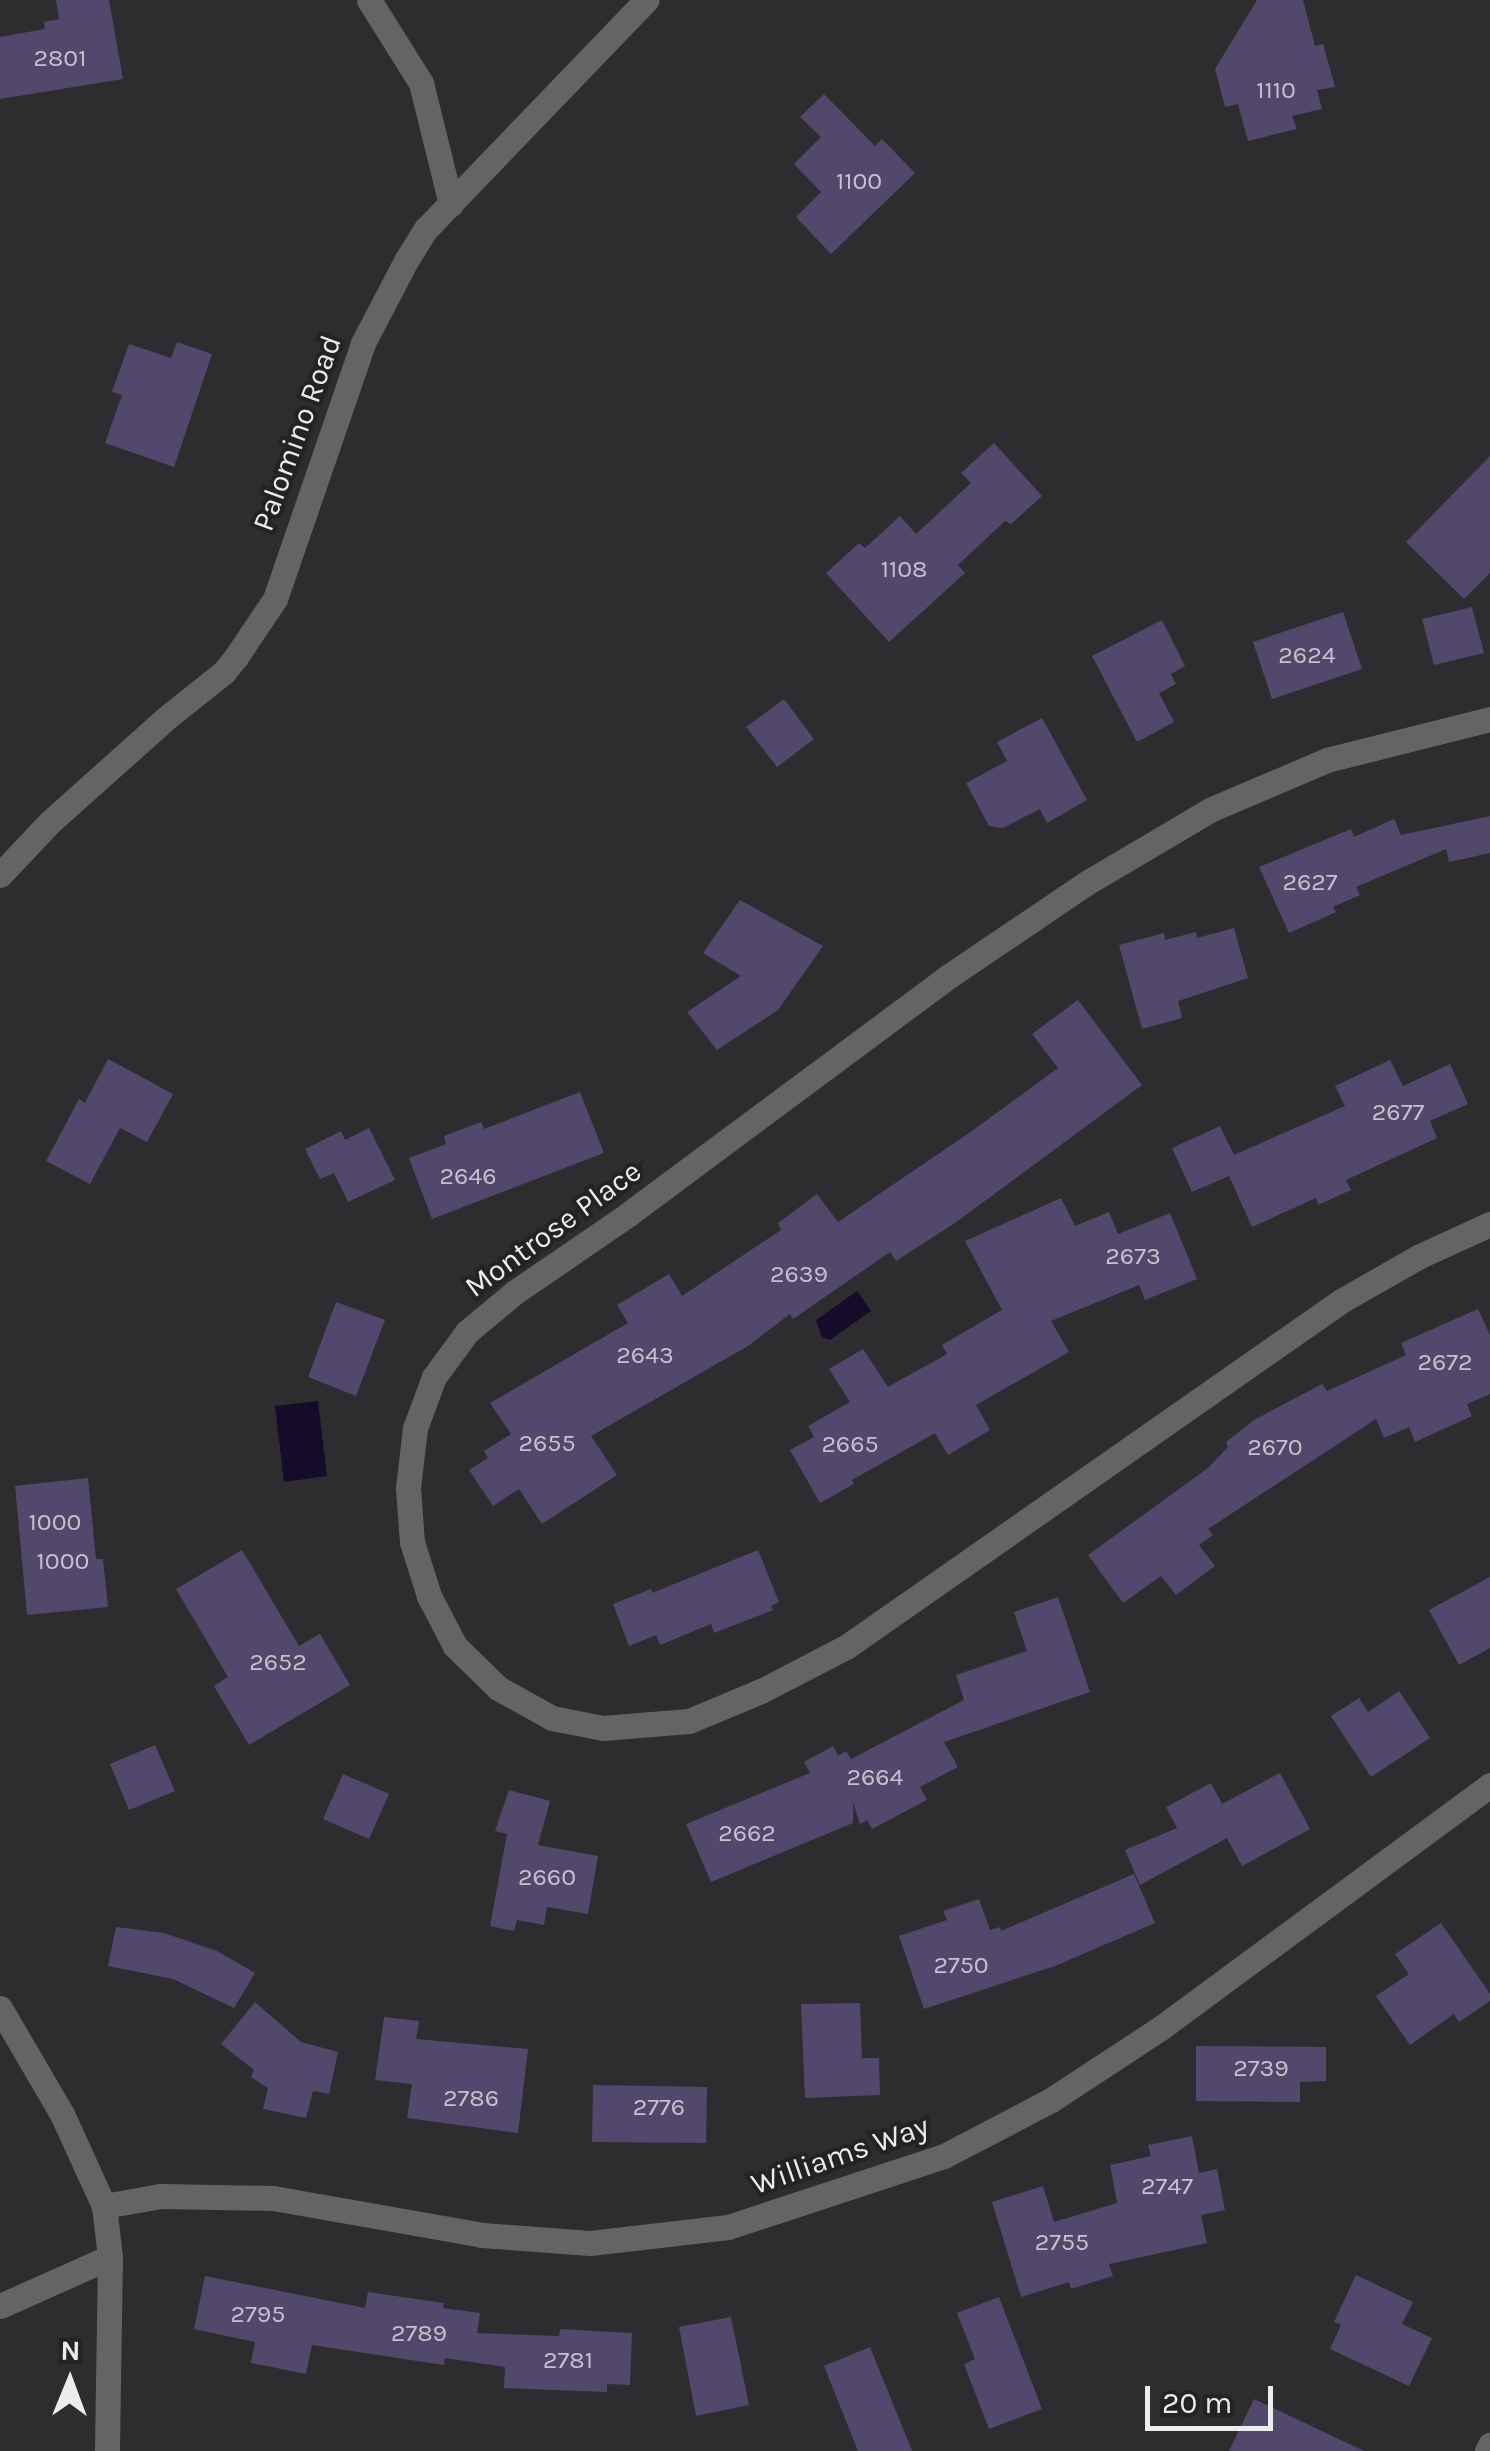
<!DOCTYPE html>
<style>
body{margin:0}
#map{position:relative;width:1490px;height:2451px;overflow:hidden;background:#2d2d2f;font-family:Karla,sans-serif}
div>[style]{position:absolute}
.water>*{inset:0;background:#160c2a}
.building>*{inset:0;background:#51486b}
.minor>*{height:25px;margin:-12.5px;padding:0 12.5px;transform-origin:12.5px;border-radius:12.5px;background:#646465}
span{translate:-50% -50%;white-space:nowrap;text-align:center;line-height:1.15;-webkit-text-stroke:8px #232326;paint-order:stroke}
.number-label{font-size:25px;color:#c5c2cc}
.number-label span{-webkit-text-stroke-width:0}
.street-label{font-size:30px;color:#ecebed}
.north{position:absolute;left:20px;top:2331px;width:100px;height:100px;-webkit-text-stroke:8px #232326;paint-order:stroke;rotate:1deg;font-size:28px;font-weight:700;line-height:40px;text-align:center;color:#ecebed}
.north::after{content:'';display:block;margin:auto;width:35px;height:45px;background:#ecebed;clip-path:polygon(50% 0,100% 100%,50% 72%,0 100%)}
.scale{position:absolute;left:1145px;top:2386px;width:128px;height:45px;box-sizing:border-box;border:5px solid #ecebed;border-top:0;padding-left:12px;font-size:30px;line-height:35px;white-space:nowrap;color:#ecebed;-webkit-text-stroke:8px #232326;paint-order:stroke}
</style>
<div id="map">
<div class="water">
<div style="clip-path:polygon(857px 1291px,871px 1311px,830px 1340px,822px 1337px,816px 1320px)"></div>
<div style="clip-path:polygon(318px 1401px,327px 1476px,284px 1482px,275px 1406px)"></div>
</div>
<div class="building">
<div style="clip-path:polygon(56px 0,109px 0,123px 79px,0 99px,0 37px,45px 29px,44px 22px,59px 19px)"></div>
<div style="clip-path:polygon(1257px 0,1303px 0,1315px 46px,1323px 44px,1335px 87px,1317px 90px,1322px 109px,1292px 116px,1297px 129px,1248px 141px,1238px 104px,1225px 107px,1215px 69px)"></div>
<div style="clip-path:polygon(824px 94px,875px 146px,882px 139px,915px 173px,831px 254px,796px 217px,821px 192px,794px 164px,821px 137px,800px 117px)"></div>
<div style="clip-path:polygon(177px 342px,212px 354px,174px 467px,105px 443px,122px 395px,112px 392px,129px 344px,171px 358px)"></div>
<div style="clip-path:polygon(994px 443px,1042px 496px,1011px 524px,1005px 521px,958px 565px,965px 573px,889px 642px,826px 573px,859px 543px,865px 548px,900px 516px,916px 534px,971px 483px,961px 473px)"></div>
<div style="clip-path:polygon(1490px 456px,1490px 573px,1464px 599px,1406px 542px)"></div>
<div style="clip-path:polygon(1472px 607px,1484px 653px,1434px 665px,1422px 619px)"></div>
<div style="clip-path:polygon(1343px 612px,1362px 669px,1272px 699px,1253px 642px)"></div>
<div style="clip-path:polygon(1162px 620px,1185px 666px,1171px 674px,1176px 684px,1159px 693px,1174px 722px,1137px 742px,1092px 656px)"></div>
<div style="clip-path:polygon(784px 699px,814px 739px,777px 767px,746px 727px)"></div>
<div style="clip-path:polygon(1042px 718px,1087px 800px,1047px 823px,1040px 809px,1003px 828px,989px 826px,966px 783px,1007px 761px,997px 742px)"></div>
<div style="clip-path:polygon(1490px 816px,1490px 853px,1449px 862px,1446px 849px,1356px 887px,1360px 895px,1333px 907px,1336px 912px,1289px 933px,1259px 867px,1351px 829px,1354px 837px,1394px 819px,1401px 835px)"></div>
<div style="clip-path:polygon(740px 900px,823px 946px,778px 1010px,717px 1050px,687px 1012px,741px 976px,703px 953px)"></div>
<div style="clip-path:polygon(1234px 928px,1248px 978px,1178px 1001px,1182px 1018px,1142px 1029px,1119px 945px,1164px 933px,1165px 940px,1196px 932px,1197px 938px)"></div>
<div style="clip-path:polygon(1078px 1000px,1142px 1085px,955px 1223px,896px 1261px,890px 1252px,793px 1319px,790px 1314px,748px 1346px,591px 1436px,617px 1475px,542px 1524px,519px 1489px,493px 1506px,469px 1470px,488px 1458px,484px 1451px,511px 1434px,490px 1403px,628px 1323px,617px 1305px,669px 1274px,682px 1296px,781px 1230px,778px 1223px,817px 1194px,838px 1222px,972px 1131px,1058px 1068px,1032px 1034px)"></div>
<div style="clip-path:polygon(108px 1059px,173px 1094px,147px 1142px,120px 1128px,90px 1184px,46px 1161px,79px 1099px,85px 1103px)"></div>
<div style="clip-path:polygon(1390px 1060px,1403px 1086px,1450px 1064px,1468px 1104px,1430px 1121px,1437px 1138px,1346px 1180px,1351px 1190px,1318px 1205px,1316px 1198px,1252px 1227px,1229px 1176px,1192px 1192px,1172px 1148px,1220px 1126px,1234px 1155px,1345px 1106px,1335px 1086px)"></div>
<div style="clip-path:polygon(580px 1092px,604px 1153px,432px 1219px,409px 1158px,446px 1144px,444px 1136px,481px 1122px,484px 1129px)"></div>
<div style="clip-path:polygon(369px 1128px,395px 1180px,348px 1202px,334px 1173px,320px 1179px,305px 1149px,341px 1131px,345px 1140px)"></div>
<div style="clip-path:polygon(1061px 1198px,1075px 1226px,1109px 1212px,1118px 1234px,1170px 1213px,1197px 1279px,1145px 1300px,1139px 1285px,1051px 1321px,1069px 1352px,976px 1405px,990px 1430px,948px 1455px,935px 1433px,852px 1480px,854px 1484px,820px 1503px,790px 1450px,814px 1437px,808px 1426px,850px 1402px,829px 1369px,863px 1349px,888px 1387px,947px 1354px,942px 1345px,1002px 1310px,965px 1241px)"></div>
<div style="clip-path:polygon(336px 1302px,385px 1320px,356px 1396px,308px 1377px)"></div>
<div style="clip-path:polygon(1478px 1309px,1490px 1335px,1490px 1394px,1467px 1404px,1472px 1416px,1415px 1442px,1409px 1427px,1384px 1438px,1376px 1419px,1208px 1529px,1213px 1535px,1199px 1545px,1215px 1566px,1176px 1595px,1161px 1576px,1123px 1603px,1088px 1555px,1208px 1468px,1228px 1447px,1226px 1442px,1254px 1420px,1322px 1384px,1327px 1391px,1406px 1355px,1401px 1343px)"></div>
<div style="clip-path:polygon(88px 1478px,96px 1559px,103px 1559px,108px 1607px,27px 1615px,15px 1486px)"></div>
<div style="clip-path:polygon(242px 1550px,299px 1646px,320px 1634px,350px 1685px,249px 1745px,214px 1686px,228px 1677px,176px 1589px)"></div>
<div style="clip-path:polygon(758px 1550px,779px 1602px,771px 1606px,773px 1610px,714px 1633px,711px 1624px,660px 1645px,656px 1635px,629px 1646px,613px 1604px,651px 1589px,652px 1593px)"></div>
<div style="clip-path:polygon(1490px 1577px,1490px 1648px,1459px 1665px,1429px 1610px)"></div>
<div style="clip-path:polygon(1058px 1597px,1090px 1692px,944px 1742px,958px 1767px,920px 1787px,927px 1800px,872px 1829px,867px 1820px,860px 1824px,853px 1802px,853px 1823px,711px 1882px,686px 1824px,810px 1773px,804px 1762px,833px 1746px,838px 1756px,846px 1751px,851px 1759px,964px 1700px,956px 1675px,1027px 1651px,1014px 1612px)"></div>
<div style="clip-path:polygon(1399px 1691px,1430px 1738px,1371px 1777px,1331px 1716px,1359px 1698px,1368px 1712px)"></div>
<div style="clip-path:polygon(155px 1745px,175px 1791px,129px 1810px,110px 1764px)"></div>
<div style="clip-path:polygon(1280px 1773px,1310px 1829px,1242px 1866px,1227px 1838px,1140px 1885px,1125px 1850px,1177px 1828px,1166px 1807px,1211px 1783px,1222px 1804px)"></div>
<div style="clip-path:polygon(343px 1774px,389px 1794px,369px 1839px,323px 1819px)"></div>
<div style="clip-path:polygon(509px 1790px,550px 1801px,538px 1845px,598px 1856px,588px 1914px,547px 1907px,544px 1925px,517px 1920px,514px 1931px,490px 1926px,507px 1834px,495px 1831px)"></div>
<div style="clip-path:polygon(1134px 1874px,1155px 1923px,1055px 1966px,924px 2009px,899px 1936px,947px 1920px,943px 1911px,979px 1899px,990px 1930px,1000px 1927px,1001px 1931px)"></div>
<div style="clip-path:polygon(1441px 1923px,1490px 1994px,1490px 2001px,1459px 2022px,1454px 2014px,1410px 2045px,1376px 1996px,1409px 1974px,1395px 1954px)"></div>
<div style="clip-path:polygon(116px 1927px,164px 1933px,217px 1951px,255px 1973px,234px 2008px,173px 1979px,108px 1966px)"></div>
<div style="clip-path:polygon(255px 2002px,301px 2042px,338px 2052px,329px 2094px,313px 2091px,306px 2118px,263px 2109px,268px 2088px,251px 2077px,254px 2070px,221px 2044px)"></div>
<div style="clip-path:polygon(860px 2003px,862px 2058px,879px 2058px,880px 2095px,805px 2098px,801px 2004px)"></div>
<div style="clip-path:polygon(384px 2017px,419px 2021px,416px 2039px,528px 2049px,518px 2133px,407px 2118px,412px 2084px,375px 2080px)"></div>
<div style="clip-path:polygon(1196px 2046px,1326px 2047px,1326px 2081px,1300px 2082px,1300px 2102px,1196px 2101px)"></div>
<div style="clip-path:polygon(593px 2085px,707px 2087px,706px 2143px,592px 2142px)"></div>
<div style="clip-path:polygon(1192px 2136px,1199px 2173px,1217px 2169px,1225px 2210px,1201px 2215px,1207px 2243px,1109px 2264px,1113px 2276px,1071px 2289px,1069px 2282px,1021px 2297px,992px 2202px,1043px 2186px,1054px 2222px,1117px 2203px,1110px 2165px,1151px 2156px,1148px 2145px)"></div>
<div style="clip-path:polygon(1356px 2275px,1413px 2302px,1402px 2324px,1432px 2338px,1409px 2386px,1330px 2349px,1341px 2325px,1334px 2322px)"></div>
<div style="clip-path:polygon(205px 2276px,365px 2308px,368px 2292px,444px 2303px,443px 2308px,480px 2313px,477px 2333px,559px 2336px,560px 2329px,632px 2333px,630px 2385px,607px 2384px,607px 2392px,504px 2388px,505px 2367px,445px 2358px,444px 2365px,312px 2345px,306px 2374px,251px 2363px,255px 2342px,194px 2329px)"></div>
<div style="clip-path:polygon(999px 2297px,1042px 2409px,989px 2429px,964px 2364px,975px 2359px,957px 2313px)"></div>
<div style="clip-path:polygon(731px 2317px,749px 2405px,696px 2416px,679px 2327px)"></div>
<div style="clip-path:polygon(870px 2347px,912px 2451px,858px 2451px,824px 2366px)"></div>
<div style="clip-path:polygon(1254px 2399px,1364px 2451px,1229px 2451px)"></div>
</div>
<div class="minor">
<div style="left:369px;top:0;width:98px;rotate:57.9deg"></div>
<div style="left:421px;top:83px;width:125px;rotate:76.1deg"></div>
<div style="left:1490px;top:719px;width:168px;rotate:165.9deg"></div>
<div style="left:1327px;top:760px;width:127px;rotate:156.9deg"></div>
<div style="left:1210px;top:810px;width:145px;rotate:149.4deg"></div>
<div style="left:1085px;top:884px;width:164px;rotate:145.9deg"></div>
<div style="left:949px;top:976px;width:399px;rotate:143.4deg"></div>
<div style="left:629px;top:1214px;width:138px;rotate:145.6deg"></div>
<div style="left:515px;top:1292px;width:62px;rotate:140.2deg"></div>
<div style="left:467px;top:1332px;width:56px;rotate:126.3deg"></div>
<div style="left:434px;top:1377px;width:54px;rotate:110.4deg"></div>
<div style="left:415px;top:1428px;width:60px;rotate:96.7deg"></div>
<div style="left:408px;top:1488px;width:54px;rotate:85.8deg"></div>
<div style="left:412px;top:1542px;width:57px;rotate:72.5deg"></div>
<div style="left:429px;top:1596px;width:56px;rotate:62.5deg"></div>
<div style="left:455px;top:1646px;width:60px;rotate:44.3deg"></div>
<div style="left:498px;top:1688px;width:62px;rotate:29.1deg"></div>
<div style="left:552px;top:1718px;width:52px;rotate:11.1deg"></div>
<div style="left:603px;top:1728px;width:86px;rotate:-4.7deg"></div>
<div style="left:689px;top:1721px;width:80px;rotate:-22.7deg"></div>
<div style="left:763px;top:1690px;width:93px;rotate:-27.4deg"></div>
<div style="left:846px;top:1647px;width:604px;rotate:-34.95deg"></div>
<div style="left:1341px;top:1301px;width:91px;rotate:-29.7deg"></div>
<div style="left:1420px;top:1256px;width:77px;rotate:-24.6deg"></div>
<div style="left:0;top:875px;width:73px;rotate:-46.7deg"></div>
<div style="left:50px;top:822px;width:154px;rotate:-41.8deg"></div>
<div style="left:165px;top:719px;width:75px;rotate:-38.5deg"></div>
<div style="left:224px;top:672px;width:19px;rotate:-51deg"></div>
<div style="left:236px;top:657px;width:70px;rotate:-56.1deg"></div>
<div style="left:275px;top:599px;width:271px;rotate:-71deg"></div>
<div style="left:363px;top:343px;width:95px;rotate:-62.4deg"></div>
<div style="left:407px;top:259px;width:36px;rotate:-58deg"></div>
<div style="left:426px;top:229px;width:318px;rotate:-46.1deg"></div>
<div style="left:0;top:2008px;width:123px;rotate:59.7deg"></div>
<div style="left:62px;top:2114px;width:101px;rotate:65.5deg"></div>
<div style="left:104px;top:2206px;width:51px;rotate:83.3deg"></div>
<div style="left:110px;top:2257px;width:194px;rotate:90.9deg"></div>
<div style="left:104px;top:2206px;width:58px;rotate:-10deg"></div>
<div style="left:161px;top:2196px;width:112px;rotate:1deg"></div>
<div style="left:273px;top:2198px;width:212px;rotate:10deg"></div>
<div style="left:482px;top:2235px;width:108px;rotate:4.2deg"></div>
<div style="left:590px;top:2243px;width:139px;rotate:-6.6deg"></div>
<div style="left:728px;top:2227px;width:227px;rotate:-18.2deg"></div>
<div style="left:944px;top:2156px;width:121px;rotate:-27.6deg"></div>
<div style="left:1051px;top:2100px;width:133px;rotate:-33.3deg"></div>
<div style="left:1162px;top:2027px;width:408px;rotate:-36.4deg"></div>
<div style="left:0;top:2306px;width:120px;rotate:-24deg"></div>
<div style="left:1487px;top:2451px;width:7px;rotate:-63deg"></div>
</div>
<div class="number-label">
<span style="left:60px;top:58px">2801</span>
<span style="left:1276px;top:90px">1110</span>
<span style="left:859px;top:181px">1100</span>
<span style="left:904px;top:569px">1108</span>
<span style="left:1307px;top:655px">2624</span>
<span style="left:1310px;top:882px">2627</span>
<span style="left:1398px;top:1112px">2677</span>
<span style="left:468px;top:1176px">2646</span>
<span style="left:1133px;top:1256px">2673</span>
<span style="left:799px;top:1274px">2639</span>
<span style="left:645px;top:1355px">2643</span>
<span style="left:1445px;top:1362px">2672</span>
<span style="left:547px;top:1443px">2655</span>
<span style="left:850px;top:1444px">2665</span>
<span style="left:1275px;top:1447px">2670</span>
<span style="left:55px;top:1522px">1000</span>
<span style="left:63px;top:1561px">1000</span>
<span style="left:278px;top:1662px">2652</span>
<span style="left:875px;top:1777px">2664</span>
<span style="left:747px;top:1833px">2662</span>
<span style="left:547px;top:1877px">2660</span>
<span style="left:961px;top:1965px">2750</span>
<span style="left:1261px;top:2068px">2739</span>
<span style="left:471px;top:2098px">2786</span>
<span style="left:659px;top:2107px">2776</span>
<span style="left:1167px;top:2186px">2747</span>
<span style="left:1062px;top:2242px">2755</span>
<span style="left:258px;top:2314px">2795</span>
<span style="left:419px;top:2333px">2789</span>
<span style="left:568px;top:2360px">2781</span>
</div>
<div class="street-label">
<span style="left:297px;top:433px;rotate:-70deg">Palomino Road</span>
<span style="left:553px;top:1229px;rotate:-36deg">Montrose Place</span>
<span style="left:840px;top:2155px;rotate:-19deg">Williams Way</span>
</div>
<div class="north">N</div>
<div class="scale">20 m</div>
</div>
